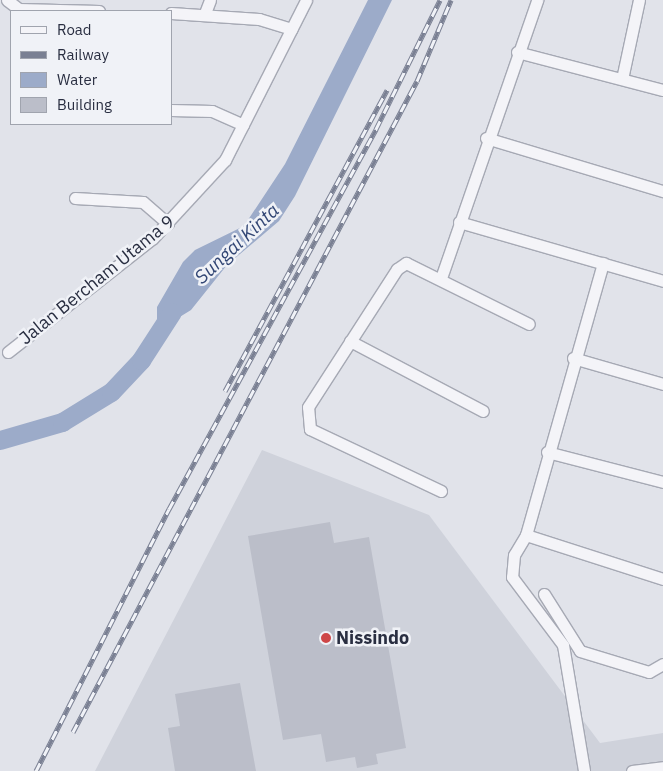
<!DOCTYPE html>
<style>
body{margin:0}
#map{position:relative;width:663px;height:771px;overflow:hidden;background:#e1e3ea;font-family:"IBM Plex Sans",sans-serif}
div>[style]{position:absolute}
.built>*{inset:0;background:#cfd2db}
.water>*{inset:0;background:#9cabc9}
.river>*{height:19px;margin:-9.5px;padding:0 9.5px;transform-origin:9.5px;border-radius:9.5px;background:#9cabc9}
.building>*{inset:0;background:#bbbec9}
.roads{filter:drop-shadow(1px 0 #a6a9b4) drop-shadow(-1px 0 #a6a9b4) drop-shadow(0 1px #a6a9b4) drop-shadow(0 -1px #a6a9b4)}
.minor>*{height:11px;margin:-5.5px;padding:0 5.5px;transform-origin:5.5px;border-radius:5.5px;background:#f4f4f8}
.rail>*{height:5px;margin-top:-2.5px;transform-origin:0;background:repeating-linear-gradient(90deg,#f0f2f7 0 9px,#7a8093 0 18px);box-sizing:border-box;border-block:1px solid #7a8093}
.dots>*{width:14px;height:14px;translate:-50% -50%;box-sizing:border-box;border:2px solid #f0f2f7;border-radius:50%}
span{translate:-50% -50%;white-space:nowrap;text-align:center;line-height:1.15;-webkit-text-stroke:5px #f0f2f7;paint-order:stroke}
.street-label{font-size:18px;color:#292e41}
.poi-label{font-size:18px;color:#292e41;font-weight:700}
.left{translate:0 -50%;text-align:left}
.water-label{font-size:19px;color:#334775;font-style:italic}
.legend{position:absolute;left:10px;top:10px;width:162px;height:115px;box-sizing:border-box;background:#f0f2f7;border:1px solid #a0a4ae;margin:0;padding:6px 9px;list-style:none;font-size:15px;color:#292e41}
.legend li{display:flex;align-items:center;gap:10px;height:25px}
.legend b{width:25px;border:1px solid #a0a4ae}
</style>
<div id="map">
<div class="built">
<div style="clip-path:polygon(262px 450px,429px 515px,600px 743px,663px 733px,663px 771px,95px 771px)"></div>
</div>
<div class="water">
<div style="clip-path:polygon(368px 0,392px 0,295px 196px,279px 221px,227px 265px,191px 310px,157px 331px,157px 307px,183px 262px,195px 250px,244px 226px,285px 164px)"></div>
</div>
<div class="river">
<div style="left:0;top:440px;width:65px;rotate:-16.2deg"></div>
<div style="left:62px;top:422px;width:57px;rotate:-31.5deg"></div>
<div style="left:111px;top:392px;width:44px;rotate:-46.8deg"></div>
<div style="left:141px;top:360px;width:57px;rotate:-57.1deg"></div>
</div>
<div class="building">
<div style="clip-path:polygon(330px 522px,334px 543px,369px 537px,406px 748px,376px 754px,378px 764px,357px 768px,355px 757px,326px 762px,321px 734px,283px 740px,248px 536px)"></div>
<div style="clip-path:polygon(240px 683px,256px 771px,175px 771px,168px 728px,180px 726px,175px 694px)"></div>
</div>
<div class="roads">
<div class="minor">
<div style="left:7px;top:0;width:15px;rotate:37deg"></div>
<div style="left:19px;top:9px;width:80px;rotate:1.4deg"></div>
<div style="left:171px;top:13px;width:88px;rotate:3.9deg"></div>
<div style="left:259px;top:19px;width:34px;rotate:17deg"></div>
<div style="left:205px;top:13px;width:14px;rotate:-69deg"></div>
<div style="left:517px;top:52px;width:151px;rotate:14.6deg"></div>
<div style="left:622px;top:79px;width:81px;rotate:-77.9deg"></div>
<div style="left:171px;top:110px;width:41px;rotate:1.4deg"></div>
<div style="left:212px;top:111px;width:34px;rotate:24deg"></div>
<div style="left:486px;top:138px;width:185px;rotate:16.7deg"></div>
<div style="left:75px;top:198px;width:68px;rotate:3.4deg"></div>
<div style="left:143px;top:202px;width:33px;rotate:41deg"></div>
<div style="left:459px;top:222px;width:212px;rotate:16.1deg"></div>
<div style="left:603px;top:263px;width:283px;rotate:105.8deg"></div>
<div style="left:526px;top:535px;width:144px;rotate:17.8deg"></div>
<div style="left:441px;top:278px;width:294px;rotate:-70.9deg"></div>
<div style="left:350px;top:341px;width:150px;rotate:27.8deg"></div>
<div style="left:8px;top:352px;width:184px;rotate:-38.2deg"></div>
<div style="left:153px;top:238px;width:106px;rotate:-47.3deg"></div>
<div style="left:225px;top:160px;width:179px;rotate:-63.1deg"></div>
<div style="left:573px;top:358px;width:94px;rotate:16.1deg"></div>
<div style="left:547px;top:452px;width:120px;rotate:14.5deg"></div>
<div style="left:441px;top:491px;width:145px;rotate:-154.7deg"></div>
<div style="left:310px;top:429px;width:22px;rotate:-95deg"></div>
<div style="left:308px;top:407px;width:164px;rotate:-57.2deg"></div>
<div style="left:397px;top:269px;width:11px;rotate:-34deg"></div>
<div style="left:406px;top:263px;width:137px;rotate:26.4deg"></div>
<div style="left:526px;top:535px;width:23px;rotate:121deg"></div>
<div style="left:514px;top:555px;width:22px;rotate:95deg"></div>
<div style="left:512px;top:577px;width:85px;rotate:53.1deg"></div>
<div style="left:563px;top:645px;width:128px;rotate:80.5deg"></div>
<div style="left:544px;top:594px;width:67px;rotate:57.7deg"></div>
<div style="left:580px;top:651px;width:72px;rotate:16.9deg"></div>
<div style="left:649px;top:672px;width:16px;rotate:-30deg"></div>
<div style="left:632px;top:771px;width:31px;rotate:-7deg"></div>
</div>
</div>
<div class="rail">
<div style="left:225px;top:391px;width:342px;rotate:-61.7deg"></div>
<div style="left:73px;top:732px;width:736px;rotate:-62.15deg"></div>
<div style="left:417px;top:81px;width:88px;rotate:-67.2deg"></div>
<div style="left:36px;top:771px;width:294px;rotate:-63.1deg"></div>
<div style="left:169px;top:509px;width:433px;rotate:-61.4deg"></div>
<div style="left:376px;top:129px;width:144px;rotate:-63.6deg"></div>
</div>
<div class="dots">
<div style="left:326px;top:638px;background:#ce4647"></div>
</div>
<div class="street-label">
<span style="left:97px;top:280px;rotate:-39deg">Jalan Bercham Utama 9</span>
</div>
<div class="poi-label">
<span class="left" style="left:336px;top:638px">Nissindo</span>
</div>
<div class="water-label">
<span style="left:237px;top:244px;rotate:-43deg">Sungai Kinta</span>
</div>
<ul class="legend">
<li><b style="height:6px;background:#f4f4f8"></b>Road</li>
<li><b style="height:6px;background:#7a8093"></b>Railway</li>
<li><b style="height:14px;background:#9cabc9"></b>Water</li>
<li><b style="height:14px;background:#bbbec9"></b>Building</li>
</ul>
</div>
